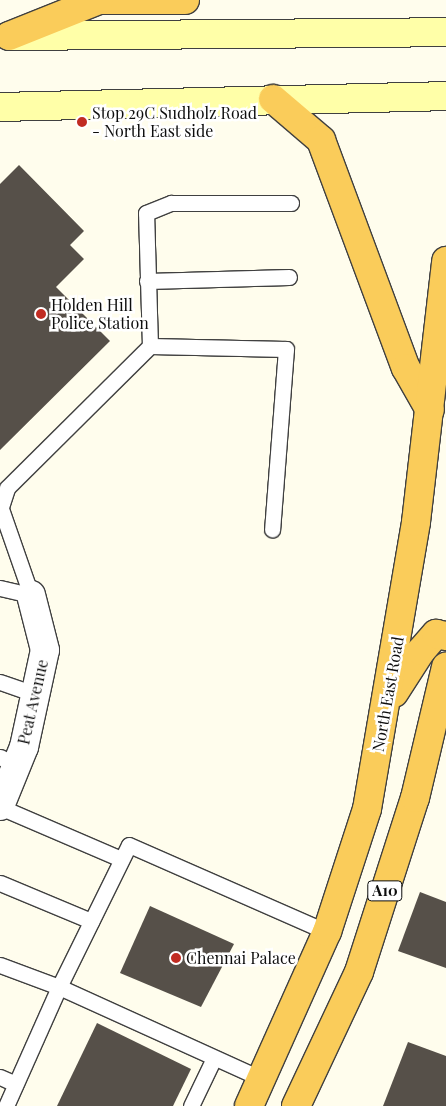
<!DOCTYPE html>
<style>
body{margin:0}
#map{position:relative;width:446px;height:1106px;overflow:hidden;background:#fffded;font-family:"Playfair Display",serif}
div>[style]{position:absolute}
.building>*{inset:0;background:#565049}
.roads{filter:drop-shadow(1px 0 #404040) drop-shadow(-1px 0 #404040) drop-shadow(0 1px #404040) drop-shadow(0 -1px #404040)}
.service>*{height:15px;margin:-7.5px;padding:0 7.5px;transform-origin:7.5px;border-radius:7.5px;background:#fff}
.minor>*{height:28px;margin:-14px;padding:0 14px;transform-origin:14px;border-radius:14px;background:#fff}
.secondary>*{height:28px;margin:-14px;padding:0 14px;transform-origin:14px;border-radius:14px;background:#ffffa8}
.trunk>*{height:28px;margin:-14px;padding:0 14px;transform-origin:14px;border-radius:14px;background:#facc5a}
.dots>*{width:14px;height:14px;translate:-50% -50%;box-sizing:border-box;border:2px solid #fff;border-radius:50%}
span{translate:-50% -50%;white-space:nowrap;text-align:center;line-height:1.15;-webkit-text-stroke:5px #fff;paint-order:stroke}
.shield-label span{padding:1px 4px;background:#fff;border:1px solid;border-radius:4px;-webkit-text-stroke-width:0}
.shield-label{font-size:15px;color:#0d0d0d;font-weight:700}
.poi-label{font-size:16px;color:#0d0d0d}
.left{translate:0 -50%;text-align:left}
.street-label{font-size:16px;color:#0d0d0d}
</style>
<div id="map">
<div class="building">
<div style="clip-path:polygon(19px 165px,84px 231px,70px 245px,84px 259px,56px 287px,110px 341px,0 450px,0 184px)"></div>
<div style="clip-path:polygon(420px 892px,446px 902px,446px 968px,398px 951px)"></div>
<div style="clip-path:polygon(150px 906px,234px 944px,201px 1007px,120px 973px)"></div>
<div style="clip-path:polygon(97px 1023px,191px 1069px,173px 1106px,57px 1106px)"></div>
<div style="clip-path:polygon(408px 1042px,446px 1056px,446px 1106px,383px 1106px)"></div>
</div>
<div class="roads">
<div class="service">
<div style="left:147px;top:281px;width:142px;rotate:-1.6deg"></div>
<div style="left:150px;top:346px;width:136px;rotate:1.3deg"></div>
<div style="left:286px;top:349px;width:181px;rotate:94.4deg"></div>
<div style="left:0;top:506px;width:94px;rotate:70.8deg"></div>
<div style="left:1px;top:507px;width:20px;rotate:-72deg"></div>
<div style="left:7px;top:488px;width:202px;rotate:-44.8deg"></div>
<div style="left:150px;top:346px;width:133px;rotate:-91.7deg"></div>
<div style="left:146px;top:213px;width:27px;rotate:-22deg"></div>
<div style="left:171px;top:203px;width:120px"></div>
<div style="left:0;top:588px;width:32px;rotate:13deg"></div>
<div style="left:0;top:682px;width:37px;rotate:19deg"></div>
<div style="left:0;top:757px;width:18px;rotate:27deg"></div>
<div style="left:0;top:807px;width:132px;rotate:23.3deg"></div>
<div style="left:0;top:883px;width:99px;rotate:22.7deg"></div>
<div style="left:0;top:965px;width:63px;rotate:20.4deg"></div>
<div style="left:59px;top:987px;width:130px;rotate:114deg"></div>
<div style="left:0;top:1077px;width:17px;rotate:24deg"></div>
<div style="left:262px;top:1079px;width:223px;rotate:-155.6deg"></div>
<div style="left:59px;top:987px;width:158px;rotate:-63.8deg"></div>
<div style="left:129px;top:845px;width:216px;rotate:23.7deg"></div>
<div style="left:191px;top:1106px;width:51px;rotate:-64.4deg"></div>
</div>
<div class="minor">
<div style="left:0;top:806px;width:64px;rotate:-67.9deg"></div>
<div style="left:24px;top:747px;width:99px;rotate:-77.8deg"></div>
<div style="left:45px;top:650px;width:57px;rotate:-104.3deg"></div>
</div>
<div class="secondary">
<div style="left:10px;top:36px;width:436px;rotate:-0.5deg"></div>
<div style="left:0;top:107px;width:446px;rotate:-1.4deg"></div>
</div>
<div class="trunk">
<div style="left:102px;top:0;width:83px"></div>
<div style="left:9px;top:36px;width:97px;rotate:-21.8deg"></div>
<div style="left:273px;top:99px;width:63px;rotate:40.5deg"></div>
<div style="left:321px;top:140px;width:243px;rotate:69.6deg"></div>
<div style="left:406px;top:368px;width:48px;rotate:60.3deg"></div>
<div style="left:394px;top:693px;width:50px;rotate:-57.3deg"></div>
<div style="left:421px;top:651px;width:23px;rotate:-49deg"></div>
<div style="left:436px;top:634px;width:10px;rotate:11deg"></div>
<div style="left:249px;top:1106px;width:191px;rotate:-65.9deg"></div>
<div style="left:327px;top:932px;width:129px;rotate:-72deg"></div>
<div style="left:367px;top:809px;width:291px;rotate:-80.3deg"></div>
<div style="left:416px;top:522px;width:263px;rotate:-83.4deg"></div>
<div style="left:296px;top:1106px;width:148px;rotate:-64.8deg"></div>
<div style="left:359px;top:972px;width:183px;rotate:-72.2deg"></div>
<div style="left:415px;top:798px;width:135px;rotate:-76.7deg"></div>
</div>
</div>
<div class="dots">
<div style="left:82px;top:122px;background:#c12c22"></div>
<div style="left:41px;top:314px;background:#c12c22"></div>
<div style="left:176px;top:958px;background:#c12c22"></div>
</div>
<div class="shield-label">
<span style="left:385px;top:891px">A10</span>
</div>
<div class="poi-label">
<span class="left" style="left:92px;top:122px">Stop 29C Sudholz Road<br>- North East side</span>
<span class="left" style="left:51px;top:314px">Holden Hill<br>Police Station</span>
<span class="left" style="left:186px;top:958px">Chennai Palace</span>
</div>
<div class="street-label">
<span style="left:388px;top:694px;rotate:-80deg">North East Road</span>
<span style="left:33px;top:702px;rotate:-77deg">Peat Avenue</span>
</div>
</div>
